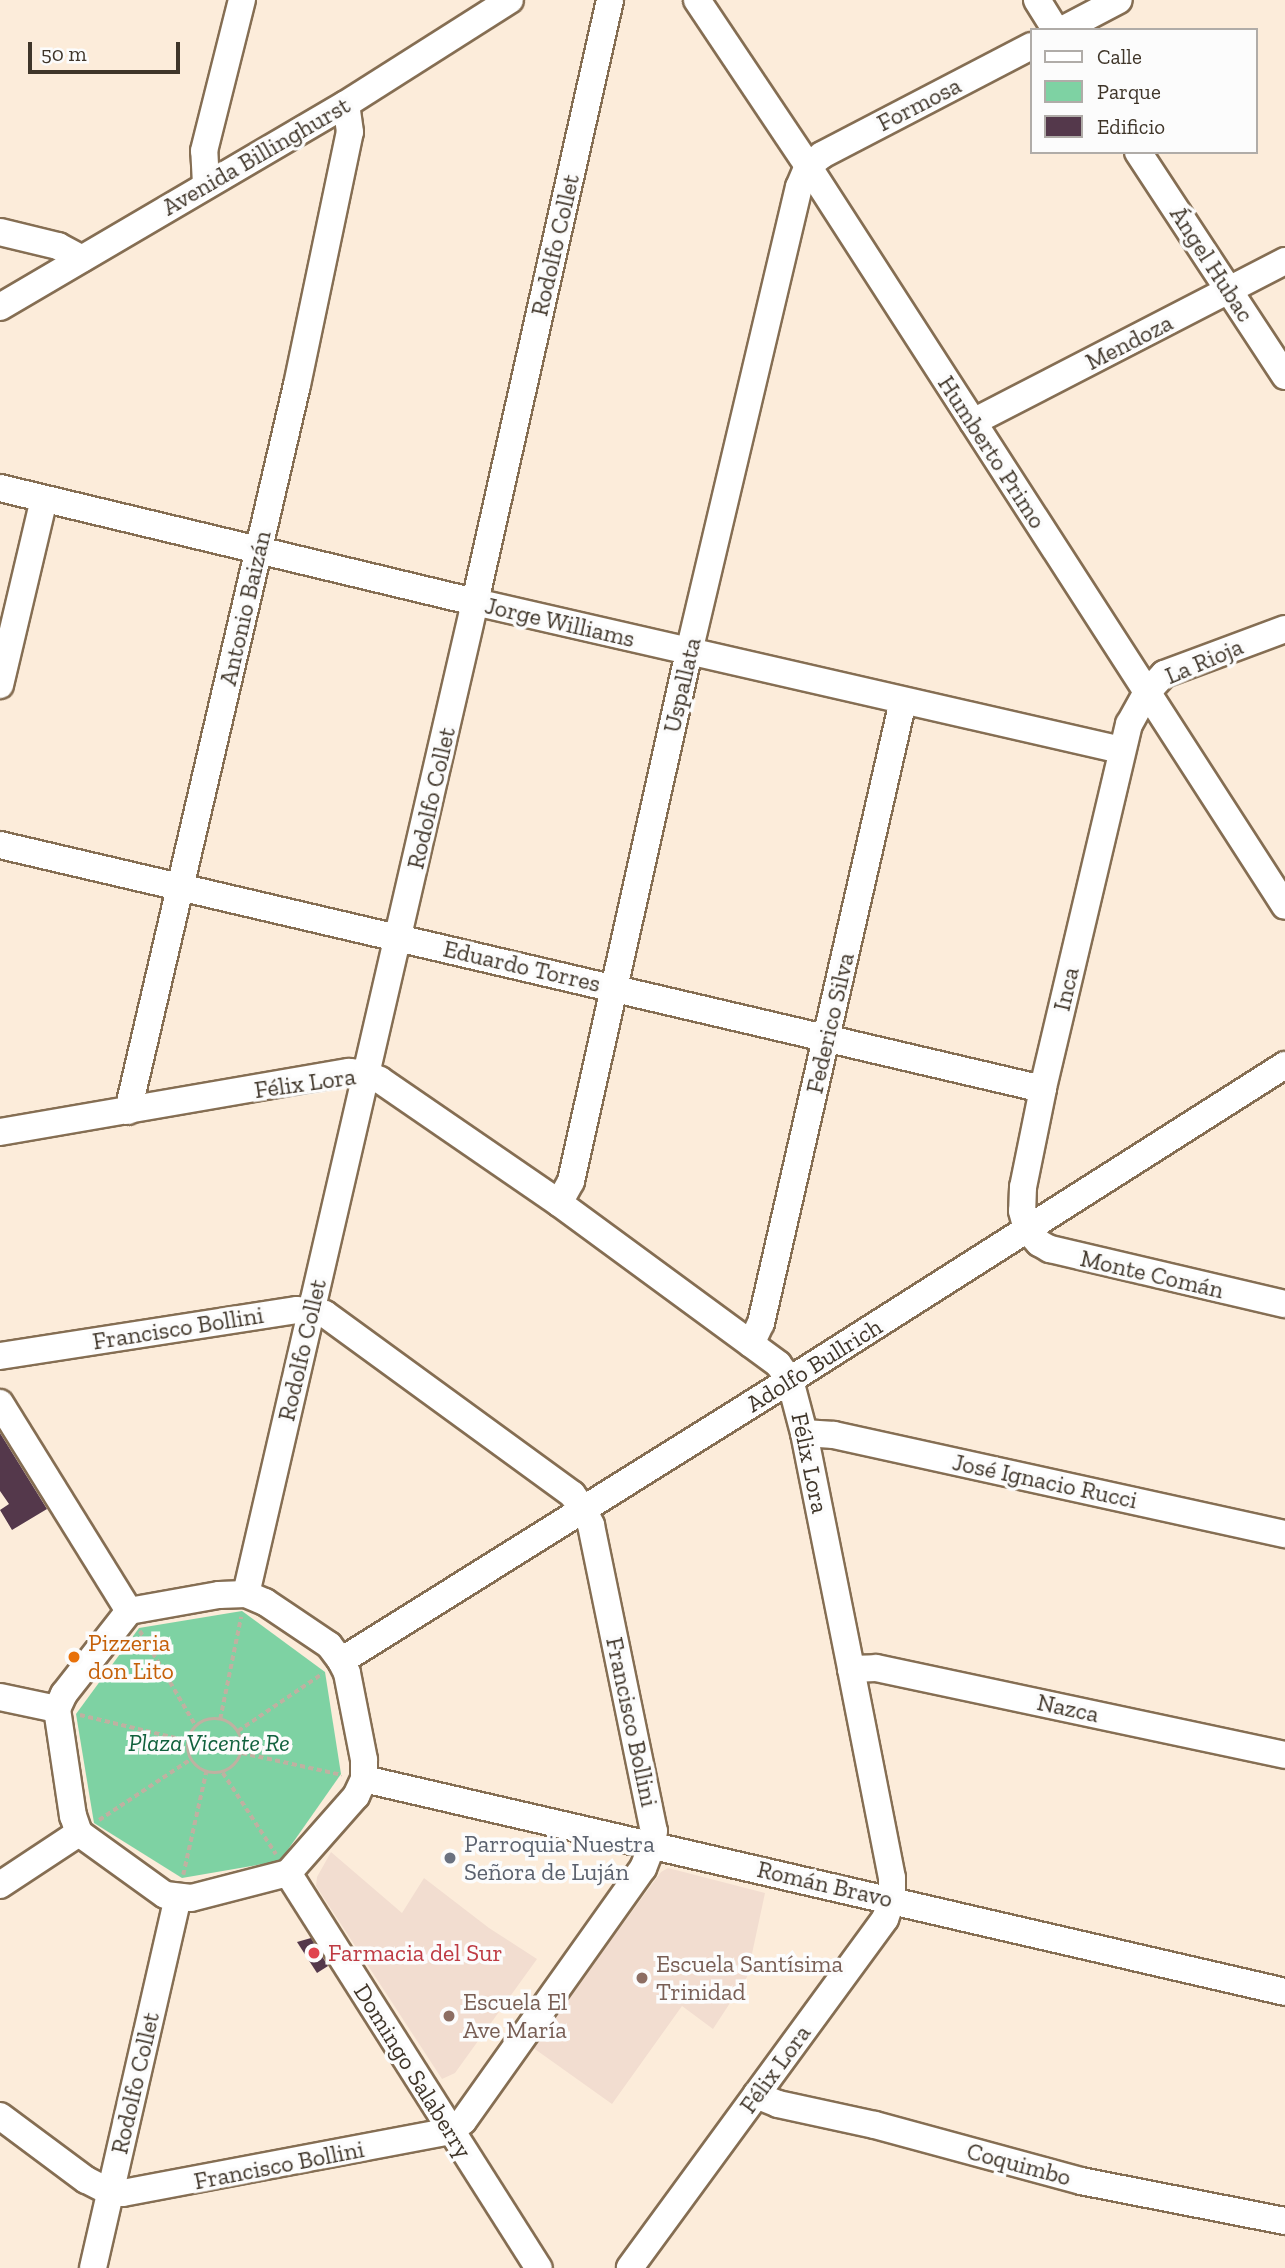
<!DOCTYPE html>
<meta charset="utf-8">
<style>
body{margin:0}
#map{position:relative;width:1285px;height:2268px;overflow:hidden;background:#fcecda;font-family:"Zilla Slab",serif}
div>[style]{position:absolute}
.education>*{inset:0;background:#f2ddd0}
.green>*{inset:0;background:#7ed2a3}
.building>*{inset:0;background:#54384b}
.path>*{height:3.5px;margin-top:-1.75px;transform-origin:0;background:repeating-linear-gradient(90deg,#bfb1a1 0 5px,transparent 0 8.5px)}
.path>.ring{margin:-1.75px;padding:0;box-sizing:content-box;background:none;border:3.5px solid #bfb1a1;border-radius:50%}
.roads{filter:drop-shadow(2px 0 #856e53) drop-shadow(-2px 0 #856e53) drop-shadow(0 2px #856e53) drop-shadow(0 -2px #856e53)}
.minor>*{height:26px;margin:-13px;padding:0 13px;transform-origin:13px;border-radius:13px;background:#fff}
.dots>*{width:19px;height:19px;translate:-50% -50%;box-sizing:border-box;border:4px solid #fcfcfc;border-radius:50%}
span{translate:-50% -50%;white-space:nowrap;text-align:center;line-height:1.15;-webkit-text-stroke:7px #fcfcfc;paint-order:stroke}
.street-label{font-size:24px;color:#3f3529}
.food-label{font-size:24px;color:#c56008}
.left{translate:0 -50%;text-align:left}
.park-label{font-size:24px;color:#11613d;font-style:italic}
.worship-label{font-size:24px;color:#5b616d}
.health-label{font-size:24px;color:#be3a42}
.education-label{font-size:24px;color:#785e54}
.legend{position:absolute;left:1030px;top:28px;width:228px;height:126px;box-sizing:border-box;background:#fcfcfc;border:2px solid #b0aca8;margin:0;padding:9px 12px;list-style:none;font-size:21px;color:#3f3529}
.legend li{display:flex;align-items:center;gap:14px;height:35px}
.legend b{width:35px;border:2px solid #b0aca8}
.scale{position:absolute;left:28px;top:42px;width:152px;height:32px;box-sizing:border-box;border:4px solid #3f3529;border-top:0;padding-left:9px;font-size:21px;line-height:24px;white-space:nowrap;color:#3f3529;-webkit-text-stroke:5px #fcfcfc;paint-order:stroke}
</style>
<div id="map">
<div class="education">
<div style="clip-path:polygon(331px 1852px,402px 1913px,424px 1878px,489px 1928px,537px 1959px,455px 2073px,442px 2079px,316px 1886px,317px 1877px)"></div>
<div style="clip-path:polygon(668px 1868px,765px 1893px,747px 1977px,713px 2029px,682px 2006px,612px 2104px,532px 2047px,661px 1872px)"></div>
</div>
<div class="green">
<div style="clip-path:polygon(242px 1611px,325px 1672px,341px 1774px,280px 1861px,182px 1878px,94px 1823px,76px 1714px,139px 1628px)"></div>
</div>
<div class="building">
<div style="clip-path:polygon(0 1433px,47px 1509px,12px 1530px,0 1510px,9px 1504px,0 1491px)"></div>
<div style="clip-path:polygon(311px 1938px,328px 1966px,317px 1973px,297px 1942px)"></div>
</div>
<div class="path">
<div style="left:140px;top:1631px;width:110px;rotate:59.5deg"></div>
<div style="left:80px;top:1715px;width:111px;rotate:13.5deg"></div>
<div class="ring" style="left:188px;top:1719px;width:50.5px;height:50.5px"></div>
<div style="left:220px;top:1719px;width:104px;rotate:-78.4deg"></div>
<div style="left:238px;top:1731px;width:102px;rotate:-34.2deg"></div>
<div style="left:242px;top:1753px;width:102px;rotate:12.4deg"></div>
<div style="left:223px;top:1773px;width:97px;rotate:56.8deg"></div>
<div style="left:99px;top:1820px;width:110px;rotate:-33.5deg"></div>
<div style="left:183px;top:1875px;width:106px;rotate:-77.4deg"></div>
</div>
<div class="roads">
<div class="minor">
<div style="left:697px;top:0;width:200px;rotate:56.2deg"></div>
<div style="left:808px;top:166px;width:880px;rotate:57.19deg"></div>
<div style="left:1037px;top:0;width:36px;rotate:58deg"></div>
<div style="left:1062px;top:30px;width:64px;rotate:-27.8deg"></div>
<div style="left:1138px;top:152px;width:268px;rotate:56.7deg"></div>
<div style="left:206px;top:184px;width:33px;rotate:-93deg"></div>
<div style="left:204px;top:151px;width:156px;rotate:-75.9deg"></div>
<div style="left:0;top:232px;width:60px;rotate:13.6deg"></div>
<div style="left:58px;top:246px;width:27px;rotate:28deg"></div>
<div style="left:0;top:307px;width:401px;rotate:-30.4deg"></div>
<div style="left:346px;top:104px;width:194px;rotate:-32.4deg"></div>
<div style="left:973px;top:422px;width:351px;rotate:-27.3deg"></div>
<div style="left:0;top:488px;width:488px;rotate:13.5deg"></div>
<div style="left:475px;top:602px;width:663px;rotate:12.9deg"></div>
<div style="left:1285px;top:629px;width:129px;rotate:159.6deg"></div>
<div style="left:1164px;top:674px;width:25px;rotate:133deg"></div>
<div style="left:1147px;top:692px;width:37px;rotate:119deg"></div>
<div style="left:1129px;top:724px;width:375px;rotate:103.3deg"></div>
<div style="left:1043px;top:1089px;width:100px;rotate:101.5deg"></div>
<div style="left:1023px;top:1187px;width:24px;rotate:92deg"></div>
<div style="left:1022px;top:1211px;width:20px;rotate:75deg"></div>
<div style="left:1027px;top:1230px;width:18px;rotate:47deg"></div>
<div style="left:1039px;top:1243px;width:13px;rotate:29deg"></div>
<div style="left:1050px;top:1249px;width:241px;rotate:13.2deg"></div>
<div style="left:0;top:685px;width:191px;rotate:-76.7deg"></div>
<div style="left:0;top:845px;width:1071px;rotate:13.17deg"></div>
<div style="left:128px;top:1111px;width:745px;rotate:-76.9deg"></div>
<div style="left:297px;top:385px;width:258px;rotate:-78.2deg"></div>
<div style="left:350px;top:132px;width:28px;rotate:-98deg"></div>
<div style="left:0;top:1132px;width:354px;rotate:-9.8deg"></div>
<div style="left:349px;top:1072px;width:16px;rotate:4deg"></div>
<div style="left:365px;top:1073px;width:17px;rotate:25deg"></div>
<div style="left:380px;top:1080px;width:217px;rotate:34.5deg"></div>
<div style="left:559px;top:1203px;width:272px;rotate:36.3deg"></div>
<div style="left:778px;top:1364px;width:20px;rotate:53deg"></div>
<div style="left:790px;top:1380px;width:55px;rotate:75.2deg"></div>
<div style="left:804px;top:1433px;width:241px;rotate:78.7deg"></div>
<div style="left:851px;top:1669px;width:213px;rotate:78.9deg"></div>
<div style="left:892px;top:1878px;width:21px;rotate:90deg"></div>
<div style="left:892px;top:1899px;width:21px;rotate:109deg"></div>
<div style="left:885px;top:1919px;width:432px;rotate:126.2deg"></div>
<div style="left:559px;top:1203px;width:25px;rotate:-61deg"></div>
<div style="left:571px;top:1181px;width:542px;rotate:-77.43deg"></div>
<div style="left:689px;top:652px;width:478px;rotate:-76.7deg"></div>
<div style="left:799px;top:187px;width:23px;rotate:-67deg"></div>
<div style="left:808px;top:166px;width:18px;rotate:-38deg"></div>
<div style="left:822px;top:155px;width:236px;rotate:-27.5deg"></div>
<div style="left:751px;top:1344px;width:23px;rotate:-65deg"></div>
<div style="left:761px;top:1323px;width:638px;rotate:-77.14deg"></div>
<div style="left:0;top:1356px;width:301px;rotate:-8.8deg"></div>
<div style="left:297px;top:1310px;width:28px;rotate:8deg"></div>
<div style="left:325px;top:1314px;width:306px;rotate:36.1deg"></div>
<div style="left:572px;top:1494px;width:19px;rotate:54deg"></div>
<div style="left:583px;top:1509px;width:18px;rotate:63deg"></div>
<div style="left:591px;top:1525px;width:312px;rotate:78.4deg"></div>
<div style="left:654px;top:1831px;width:14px;rotate:98deg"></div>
<div style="left:652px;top:1845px;width:25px;rotate:111deg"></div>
<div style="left:643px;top:1868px;width:310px;rotate:125.4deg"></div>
<div style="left:463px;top:2121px;width:16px;rotate:140deg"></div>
<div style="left:451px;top:2131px;width:334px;rotate:169.3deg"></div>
<div style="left:123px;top:2193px;width:13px;rotate:-176deg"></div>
<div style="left:110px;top:2192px;width:27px;rotate:-153deg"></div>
<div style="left:86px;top:2180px;width:107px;rotate:-143.3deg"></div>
<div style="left:0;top:1403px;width:245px;rotate:58.2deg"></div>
<div style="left:804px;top:1433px;width:30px;rotate:4deg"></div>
<div style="left:834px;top:1435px;width:462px;rotate:12.4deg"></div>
<div style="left:246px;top:1594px;width:1018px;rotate:-77deg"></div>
<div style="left:475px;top:602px;width:617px;rotate:-77.36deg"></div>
<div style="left:246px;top:1594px;width:21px;rotate:23deg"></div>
<div style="left:265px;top:1602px;width:77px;rotate:33.9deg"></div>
<div style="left:329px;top:1645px;width:20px;rotate:53deg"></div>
<div style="left:341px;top:1661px;width:13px;rotate:63deg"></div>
<div style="left:347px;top:1673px;width:89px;rotate:78.9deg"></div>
<div style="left:364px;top:1760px;width:19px;rotate:90deg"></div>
<div style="left:364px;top:1779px;width:19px;rotate:115deg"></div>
<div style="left:356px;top:1796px;width:103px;rotate:131.4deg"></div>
<div style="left:288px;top:1873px;width:100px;rotate:165.5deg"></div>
<div style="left:191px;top:1898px;width:26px;rotate:-173deg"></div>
<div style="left:165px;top:1895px;width:106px;rotate:-144.2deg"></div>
<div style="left:79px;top:1833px;width:18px;rotate:-109deg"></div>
<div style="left:73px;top:1816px;width:108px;rotate:-98.5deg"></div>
<div style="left:57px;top:1709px;width:17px;rotate:-65deg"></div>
<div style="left:64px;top:1694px;width:105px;rotate:-51.9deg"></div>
<div style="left:129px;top:1611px;width:91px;rotate:-10.1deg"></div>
<div style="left:219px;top:1595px;width:27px;rotate:-2deg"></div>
<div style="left:341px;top:1661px;width:530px;rotate:-32.04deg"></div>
<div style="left:790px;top:1380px;width:587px;rotate:-32.47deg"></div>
<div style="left:851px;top:1669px;width:25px;rotate:-2deg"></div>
<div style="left:876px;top:1668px;width:418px;rotate:12deg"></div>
<div style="left:0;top:1697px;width:58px;rotate:11.9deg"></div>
<div style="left:364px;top:1779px;width:945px;rotate:13.02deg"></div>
<div style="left:288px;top:1873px;width:468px;rotate:57.6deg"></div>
<div style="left:0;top:1885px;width:95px;rotate:-33.4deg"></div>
<div style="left:756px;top:2095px;width:24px;rotate:22deg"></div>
<div style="left:778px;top:2104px;width:99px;rotate:12.2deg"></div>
<div style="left:875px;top:2125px;width:213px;rotate:15.2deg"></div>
<div style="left:1081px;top:2181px;width:208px;rotate:11.1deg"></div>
<div style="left:93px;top:2268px;width:380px;rotate:-77.1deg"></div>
</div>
</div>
<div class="dots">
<div style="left:74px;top:1657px;background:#e8710a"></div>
<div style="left:450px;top:1858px;background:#6b7280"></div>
<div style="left:314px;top:1953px;background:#e0444e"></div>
<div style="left:642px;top:1978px;background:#8d6e63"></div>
<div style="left:449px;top:2016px;background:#8d6e63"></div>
</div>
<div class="street-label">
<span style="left:919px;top:104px;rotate:-27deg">Formosa</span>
<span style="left:256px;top:156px;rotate:-30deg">Avenida Billinghurst</span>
<span style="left:555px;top:245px;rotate:-77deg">Rodolfo Collet</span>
<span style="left:1212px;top:264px;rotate:57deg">Ángel Hubac</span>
<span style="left:1129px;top:342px;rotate:-27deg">Mendoza</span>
<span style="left:992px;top:452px;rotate:57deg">Humberto Primo</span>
<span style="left:245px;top:608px;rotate:-77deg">Antonio Baizán</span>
<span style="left:560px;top:622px;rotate:13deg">Jorge Williams</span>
<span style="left:1204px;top:661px;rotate:-23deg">La Rioja</span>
<span style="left:682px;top:685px;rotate:-77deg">Uspallata</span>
<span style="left:431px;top:798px;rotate:-77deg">Rodolfo Collet</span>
<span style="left:522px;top:966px;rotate:13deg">Eduardo Torres</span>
<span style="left:1066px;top:989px;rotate:-77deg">Inca</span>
<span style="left:830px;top:1023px;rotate:-77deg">Federico Silva</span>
<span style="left:305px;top:1083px;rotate:-8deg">Félix Lora</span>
<span style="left:1152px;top:1274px;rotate:13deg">Monte Comán</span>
<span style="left:178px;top:1328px;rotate:-9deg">Francisco Bollini</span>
<span style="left:302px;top:1350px;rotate:-77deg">Rodolfo Collet</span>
<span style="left:814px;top:1365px;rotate:-32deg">Adolfo Bullrich</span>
<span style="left:810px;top:1463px;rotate:78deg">Félix Lora</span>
<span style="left:1045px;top:1481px;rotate:12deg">José Ignacio Rucci</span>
<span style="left:1068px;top:1708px;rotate:12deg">Nazca</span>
<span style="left:632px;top:1722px;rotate:78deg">Francisco Bollini</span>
<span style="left:825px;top:1884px;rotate:13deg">Román Bravo</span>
<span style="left:775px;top:2069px;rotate:-54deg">Félix Lora</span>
<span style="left:413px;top:2071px;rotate:58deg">Domingo Salaberry</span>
<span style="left:135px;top:2083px;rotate:-77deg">Rodolfo Collet</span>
<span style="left:1019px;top:2164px;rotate:15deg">Coquimbo</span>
<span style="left:279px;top:2165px;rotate:-11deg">Francisco Bollini</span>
</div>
<div class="food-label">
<span class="left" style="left:88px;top:1657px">Pizzeria<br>don Lito</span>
</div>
<div class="park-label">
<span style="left:209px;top:1743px">Plaza Vicente Re</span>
</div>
<div class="worship-label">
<span class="left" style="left:464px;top:1858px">Parroquia Nuestra<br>Señora de Luján</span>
</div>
<div class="health-label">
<span class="left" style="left:328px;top:1953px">Farmacia del Sur</span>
</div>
<div class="education-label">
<span class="left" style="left:656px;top:1978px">Escuela Santísima<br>Trinidad</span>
<span class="left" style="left:463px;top:2016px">Escuela El<br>Ave María</span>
</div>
<ul class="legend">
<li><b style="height:9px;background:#fff"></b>Calle</li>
<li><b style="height:19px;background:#7ed2a3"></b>Parque</li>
<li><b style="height:19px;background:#54384b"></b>Edificio</li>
</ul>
<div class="scale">50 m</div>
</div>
